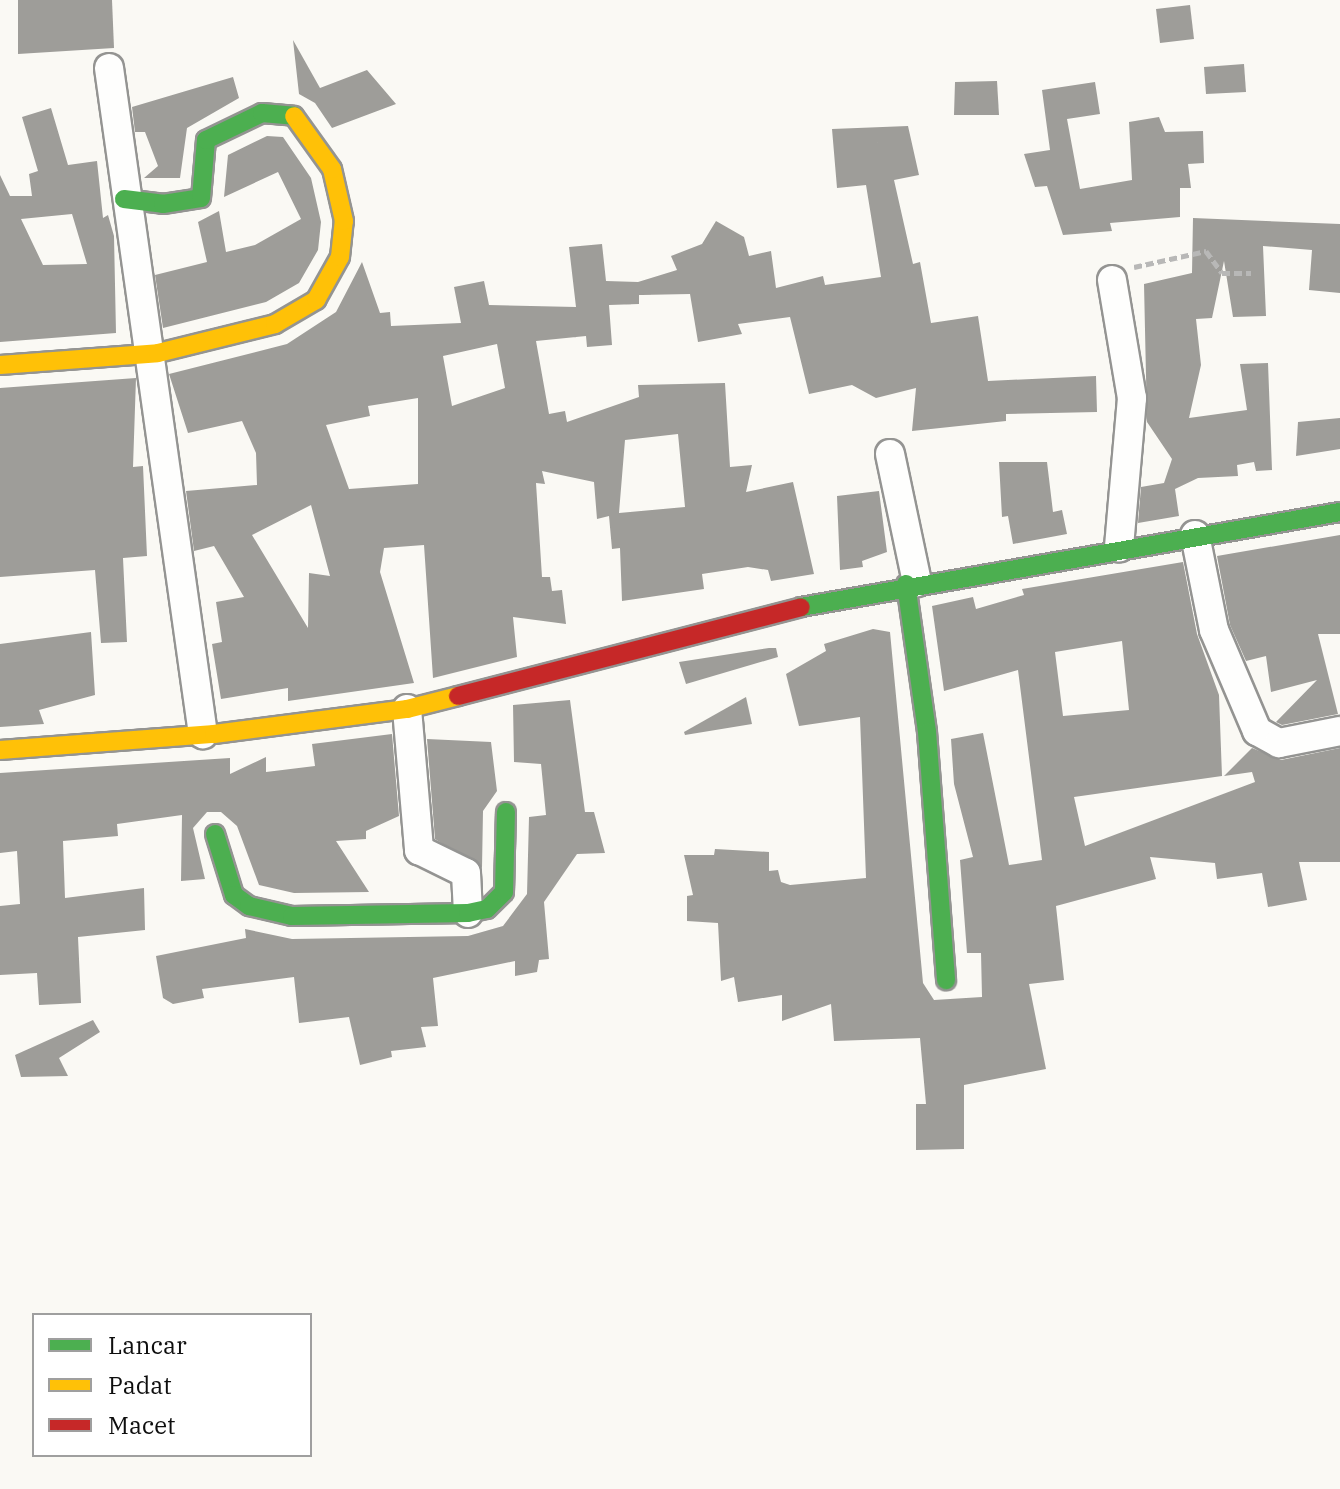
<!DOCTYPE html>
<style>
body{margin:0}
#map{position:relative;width:1340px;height:1489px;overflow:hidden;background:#faf9f4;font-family:"IBM Plex Serif",serif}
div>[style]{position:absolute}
.building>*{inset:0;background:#9e9d99}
.path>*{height:5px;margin-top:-2.5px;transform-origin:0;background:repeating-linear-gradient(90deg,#b8b8b7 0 8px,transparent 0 12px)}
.roads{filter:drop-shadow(2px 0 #949492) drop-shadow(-2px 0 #949492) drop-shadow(0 2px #949492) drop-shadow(0 -2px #949492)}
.street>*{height:28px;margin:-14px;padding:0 14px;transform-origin:14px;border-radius:14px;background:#fefefd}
.fast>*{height:18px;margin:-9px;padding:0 9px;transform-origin:9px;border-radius:9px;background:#4caf50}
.slow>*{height:18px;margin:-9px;padding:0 9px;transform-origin:9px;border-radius:9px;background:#ffc107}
.jam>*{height:18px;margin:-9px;padding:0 9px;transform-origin:9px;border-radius:9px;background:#c62828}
span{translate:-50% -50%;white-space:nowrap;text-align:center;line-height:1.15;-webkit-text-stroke:8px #fff;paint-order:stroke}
.legend{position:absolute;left:32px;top:1313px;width:280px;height:144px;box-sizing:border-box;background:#fff;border:2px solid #9f9f9f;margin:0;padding:10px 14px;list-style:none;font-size:24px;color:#0e0e0e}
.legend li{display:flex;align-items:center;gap:16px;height:40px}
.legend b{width:40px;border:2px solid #9f9f9f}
</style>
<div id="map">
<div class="building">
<div style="clip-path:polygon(18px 0,112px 0,114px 48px,18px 54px)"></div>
<div style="clip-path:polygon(1190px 5px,1194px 39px,1160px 43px,1156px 9px)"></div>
<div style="clip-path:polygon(293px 40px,320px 88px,367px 70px,396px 104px,332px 128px,315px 103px,299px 94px)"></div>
<div style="clip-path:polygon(1244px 64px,1246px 92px,1206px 94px,1204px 67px)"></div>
<div style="clip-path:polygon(233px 77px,239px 98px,187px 128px,180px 178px,144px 178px,158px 166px,145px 132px,135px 132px,132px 107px)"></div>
<div style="clip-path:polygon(997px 81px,999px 115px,954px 115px,955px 82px)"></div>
<div style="clip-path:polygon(1095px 82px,1100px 114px,1067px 119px,1080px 189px,1132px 180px,1129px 122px,1159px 117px,1165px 132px,1203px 131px,1204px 163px,1188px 164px,1191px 188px,1180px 188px,1180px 217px,1110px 223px,1112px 231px,1063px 235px,1047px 186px,1035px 187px,1024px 154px,1050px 150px,1042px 90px)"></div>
<div style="clip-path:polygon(evenodd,51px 108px,68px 165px,97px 161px,103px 218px,108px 215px,114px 236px,116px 333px,0 342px,0 175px,10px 196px,32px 196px,29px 174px,38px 171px,22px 117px,51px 108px,72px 214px,87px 264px,43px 265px,21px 219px,72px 214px)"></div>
<div style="clip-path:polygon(evenodd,908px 126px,919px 175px,894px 180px,913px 264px,920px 262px,931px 323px,978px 316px,988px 381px,1096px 376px,1097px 412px,1006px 414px,1006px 421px,912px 431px,916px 388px,876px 398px,852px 385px,809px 394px,790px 317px,738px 324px,742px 334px,698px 342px,690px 294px,639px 295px,639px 304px,609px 305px,612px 345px,587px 347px,586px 336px,536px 341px,549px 414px,565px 411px,567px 422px,639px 397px,638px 385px,725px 383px,730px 467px,752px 465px,746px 492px,793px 482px,814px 574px,771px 581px,768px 570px,748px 567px,702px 574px,704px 589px,622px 601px,620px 548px,612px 549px,609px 516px,597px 519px,594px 482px,542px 471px,545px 484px,536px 483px,542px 577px,550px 577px,552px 591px,562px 590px,566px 624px,513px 617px,517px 657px,433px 678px,424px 545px,384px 548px,380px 572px,414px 683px,288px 701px,288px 688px,221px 699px,212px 644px,222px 642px,216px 602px,244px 597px,214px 546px,194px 551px,186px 491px,257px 485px,256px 453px,242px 421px,188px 433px,169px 374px,287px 344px,336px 312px,362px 262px,380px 313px,390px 312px,391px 326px,461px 323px,454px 287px,484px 281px,489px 305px,576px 307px,569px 247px,602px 244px,606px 281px,638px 282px,677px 270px,671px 256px,702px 244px,716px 221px,744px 237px,749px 256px,771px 251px,776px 288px,823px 276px,825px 285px,881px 277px,866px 185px,837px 188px,832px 129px,908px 126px,497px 344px,505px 388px,452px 406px,443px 356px,497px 344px,908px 126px,418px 398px,418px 484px,349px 489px,326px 425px,370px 416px,368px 406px,418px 398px,908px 126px,678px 434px,685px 507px,619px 513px,625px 440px,678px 434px,908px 126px,311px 505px,330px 576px,309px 573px,308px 628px,252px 535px,311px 505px)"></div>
<div style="clip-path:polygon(267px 136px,283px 137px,311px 178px,321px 222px,318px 250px,299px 283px,266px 302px,163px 328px,155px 275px,207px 262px,198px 222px,219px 211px,226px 252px,255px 245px,301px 219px,278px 172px,224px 197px,228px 155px)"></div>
<div style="clip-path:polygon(1193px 218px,1340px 224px,1340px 293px,1309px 290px,1312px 250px,1263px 246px,1266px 316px,1233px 317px,1224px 261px,1212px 318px,1196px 319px,1201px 365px,1189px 418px,1247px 410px,1240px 364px,1268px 363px,1272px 470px,1256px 471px,1254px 462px,1237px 465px,1238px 476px,1198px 478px,1175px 489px,1179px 516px,1138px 523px,1141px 487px,1164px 483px,1172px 459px,1147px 422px,1144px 284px,1192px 273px)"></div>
<div style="clip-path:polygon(136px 378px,133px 467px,143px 466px,147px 556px,123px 558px,127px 642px,101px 643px,95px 570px,0 577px,0 388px)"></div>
<div style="clip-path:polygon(1340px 418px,1340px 449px,1296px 456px,1298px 422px)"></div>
<div style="clip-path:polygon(999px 462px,1047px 462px,1053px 512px,1062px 510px,1067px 534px,1013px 544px,1008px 516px,1002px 517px)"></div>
<div style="clip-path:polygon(879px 491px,887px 552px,862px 561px,863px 567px,840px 570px,837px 496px)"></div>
<div style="clip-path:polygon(1340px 535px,1340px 634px,1318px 634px,1338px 714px,1282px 725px,1276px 722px,1317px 680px,1271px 692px,1266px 656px,1246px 661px,1230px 625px,1217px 556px)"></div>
<div style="clip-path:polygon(evenodd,1183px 562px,1197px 634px,1219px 695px,1222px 776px,1074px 797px,1085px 846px,1255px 782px,1252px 772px,1224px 776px,1252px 748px,1281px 760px,1340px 748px,1340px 862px,1299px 862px,1307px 900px,1268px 907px,1262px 873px,1217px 879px,1215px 863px,1150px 857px,1156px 879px,1056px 906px,1064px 980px,1029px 984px,1046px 1069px,964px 1085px,964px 1149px,916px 1150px,916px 1104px,926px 1104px,920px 1038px,834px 1041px,831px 1004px,782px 1021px,782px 995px,738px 1002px,734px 977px,721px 981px,718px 923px,687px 921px,687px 896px,693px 895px,684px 855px,714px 855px,715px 849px,769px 852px,769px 871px,778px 870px,781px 882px,790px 885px,866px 878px,860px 717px,799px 726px,786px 674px,826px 651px,824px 644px,873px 629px,890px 632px,923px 983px,934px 1000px,982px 997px,981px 953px,967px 953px,960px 860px,973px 857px,954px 784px,951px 739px,983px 733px,1009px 865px,1042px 860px,1018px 670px,944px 691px,932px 606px,973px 597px,976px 609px,1024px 595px,1022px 589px,1183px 562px,1122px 641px,1129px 710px,1063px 716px,1055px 652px,1122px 641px)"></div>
<div style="clip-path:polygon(91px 632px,95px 695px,39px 710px,44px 724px,0 727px,0 644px)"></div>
<div style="clip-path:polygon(769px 648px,776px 648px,778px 657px,686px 684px,679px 662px)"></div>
<div style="clip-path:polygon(746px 697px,752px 724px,685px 735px,684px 732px)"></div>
<div style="clip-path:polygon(570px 700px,585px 812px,594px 812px,605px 853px,577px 854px,544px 902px,549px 959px,539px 960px,537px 972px,515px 976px,515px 961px,433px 978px,438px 1026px,421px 1027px,426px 1047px,391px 1051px,392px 1057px,360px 1065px,349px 1017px,299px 1023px,294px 977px,202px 989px,204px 998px,173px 1004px,163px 998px,156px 956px,246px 938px,245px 929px,292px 939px,468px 936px,503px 926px,527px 894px,529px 817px,546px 815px,541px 764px,514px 762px,513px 705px)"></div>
<div style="clip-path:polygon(392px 734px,399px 816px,366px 831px,366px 839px,336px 841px,369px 892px,294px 893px,259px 885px,237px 826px,221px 812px,207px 812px,193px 828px,205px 879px,181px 881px,182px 815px,117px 824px,118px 836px,63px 841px,65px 898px,144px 888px,145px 930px,78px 937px,81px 1003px,39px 1005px,37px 973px,0 975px,0 906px,20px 904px,17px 851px,0 853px,0 773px,230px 758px,230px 774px,266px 757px,266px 772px,315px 766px,312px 744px)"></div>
<div style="clip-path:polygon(427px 739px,491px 742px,497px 791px,483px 811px,482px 868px,435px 839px)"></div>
<div style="clip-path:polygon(93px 1020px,100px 1032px,59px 1058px,68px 1076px,21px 1077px,15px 1055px)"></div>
</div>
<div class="path">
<div style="left:1134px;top:267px;width:74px;rotate:-12.5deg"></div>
<div style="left:1206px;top:251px;width:27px;rotate:54deg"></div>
<div style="left:1222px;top:273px;width:29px"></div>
</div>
<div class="roads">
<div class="street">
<div style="left:109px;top:68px;width:673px;rotate:81.97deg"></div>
<div style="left:1112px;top:280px;width:120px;rotate:80.4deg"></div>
<div style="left:1132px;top:398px;width:150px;rotate:95deg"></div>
<div style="left:890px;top:454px;width:131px;rotate:78.1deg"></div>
<div style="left:1195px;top:535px;width:97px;rotate:78.7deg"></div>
<div style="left:1214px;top:630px;width:110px;rotate:66.9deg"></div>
<div style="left:1257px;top:731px;width:25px;rotate:29deg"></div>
<div style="left:1279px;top:743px;width:62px;rotate:-11.1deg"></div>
<div style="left:407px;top:709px;width:142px;rotate:85.1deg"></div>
<div style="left:419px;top:850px;width:52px;rotate:26.1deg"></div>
<div style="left:466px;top:873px;width:40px;rotate:87.1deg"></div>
</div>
<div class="fast">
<div style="left:124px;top:199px;width:39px;rotate:7deg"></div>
<div style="left:163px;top:204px;width:38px;rotate:-9deg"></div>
<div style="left:201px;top:198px;width:58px;rotate:-85.1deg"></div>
<div style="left:206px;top:140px;width:62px;rotate:-25.7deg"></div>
<div style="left:262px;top:113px;width:32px;rotate:5deg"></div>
<div style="left:906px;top:584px;width:149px;rotate:81.9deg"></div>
<div style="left:927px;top:732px;width:249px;rotate:85.6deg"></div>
<div style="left:801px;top:607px;width:547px;rotate:-10deg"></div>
<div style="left:215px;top:834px;width:64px;rotate:72.7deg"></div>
<div style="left:234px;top:895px;width:19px;rotate:36deg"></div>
<div style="left:249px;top:906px;width:44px;rotate:13.1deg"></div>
<div style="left:292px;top:916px;width:176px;rotate:-1deg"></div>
<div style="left:468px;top:913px;width:19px;rotate:-12deg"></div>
<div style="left:487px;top:909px;width:24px;rotate:-45deg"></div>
<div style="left:504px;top:892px;width:80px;rotate:-88.6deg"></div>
</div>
<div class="slow">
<div style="left:0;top:365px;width:158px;rotate:-4.3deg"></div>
<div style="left:158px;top:353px;width:121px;rotate:-13.9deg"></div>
<div style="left:275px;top:324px;width:48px;rotate:-30.3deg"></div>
<div style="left:316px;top:300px;width:49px;rotate:-60.8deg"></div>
<div style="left:340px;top:257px;width:36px;rotate:-84deg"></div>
<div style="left:344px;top:221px;width:53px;rotate:-103deg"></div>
<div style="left:332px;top:169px;width:65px;rotate:-125.6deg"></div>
<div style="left:0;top:750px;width:215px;rotate:-4.3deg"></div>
<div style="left:214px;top:734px;width:195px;rotate:-7.4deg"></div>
<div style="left:407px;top:709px;width:53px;rotate:-14.3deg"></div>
</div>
<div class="jam">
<div style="left:458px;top:696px;width:354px;rotate:-14.5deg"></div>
</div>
</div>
<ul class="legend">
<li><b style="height:10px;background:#4caf50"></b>Lancar</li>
<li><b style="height:10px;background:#ffc107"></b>Padat</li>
<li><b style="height:10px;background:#c62828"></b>Macet</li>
</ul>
</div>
